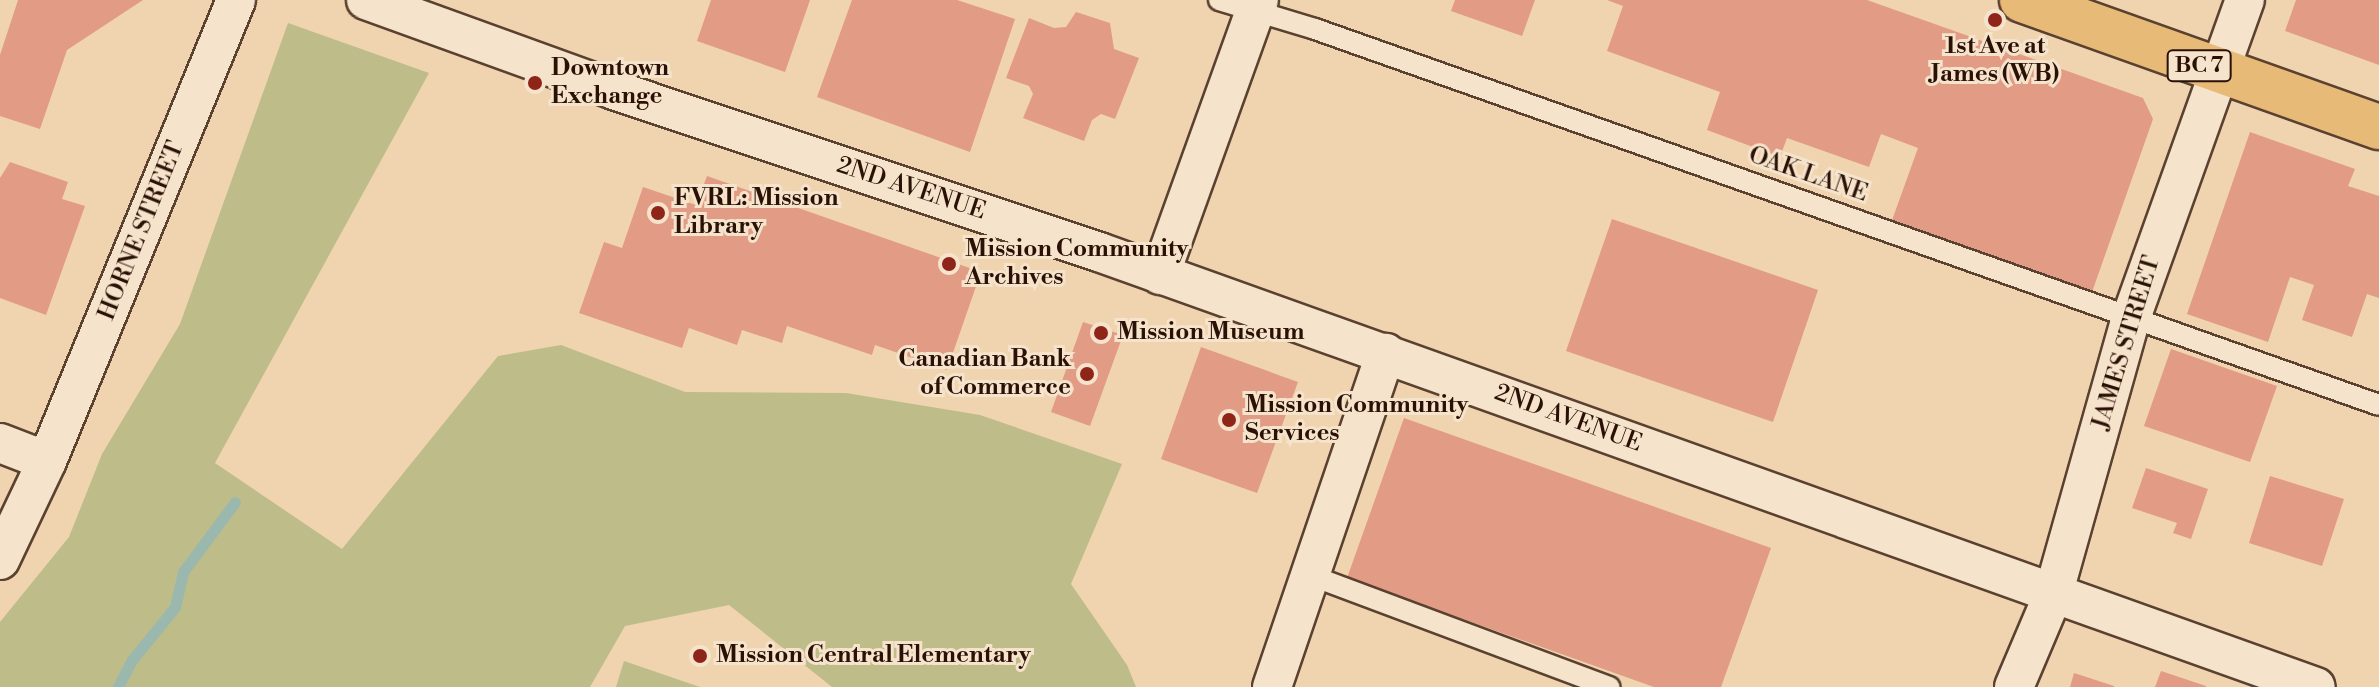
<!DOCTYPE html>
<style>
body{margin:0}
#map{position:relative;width:2379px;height:687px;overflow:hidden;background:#efd4af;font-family:"Libre Bodoni",serif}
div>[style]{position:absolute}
.green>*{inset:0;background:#bebc88}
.stream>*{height:11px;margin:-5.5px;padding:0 5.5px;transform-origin:5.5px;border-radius:5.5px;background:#9ab8ae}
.building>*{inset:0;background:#e29b85}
.roads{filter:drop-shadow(2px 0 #5b4130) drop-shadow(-2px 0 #5b4130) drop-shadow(0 2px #5b4130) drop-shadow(0 -2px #5b4130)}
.service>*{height:20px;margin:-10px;padding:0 10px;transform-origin:10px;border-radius:10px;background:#f5e3cb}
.minor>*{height:38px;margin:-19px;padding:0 19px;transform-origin:19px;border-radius:19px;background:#f5e3cb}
.primary>*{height:44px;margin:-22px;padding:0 22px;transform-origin:22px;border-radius:22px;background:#e8ba78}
.dots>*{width:22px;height:22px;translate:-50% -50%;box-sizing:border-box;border:4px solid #f5e3cb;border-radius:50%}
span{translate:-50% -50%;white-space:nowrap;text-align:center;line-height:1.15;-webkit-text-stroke:6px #f5e3cb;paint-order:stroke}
.shield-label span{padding:2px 6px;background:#f5e3cb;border:2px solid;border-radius:6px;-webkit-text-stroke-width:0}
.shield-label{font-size:22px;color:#2a1005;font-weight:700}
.poi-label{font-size:24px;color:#2a1005;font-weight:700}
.left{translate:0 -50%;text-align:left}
.right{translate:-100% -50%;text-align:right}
.street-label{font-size:24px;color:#2a1005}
</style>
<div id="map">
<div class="green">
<div style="clip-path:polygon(288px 23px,429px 73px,215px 463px,342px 549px,498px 356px,561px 345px,685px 392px,846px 393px,980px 415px,1122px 464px,1071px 584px,1127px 665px,1136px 687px,832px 687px,729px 605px,625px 626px,590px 687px,0 687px,0 622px,69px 537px,102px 454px,180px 324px)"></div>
<div style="clip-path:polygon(624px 661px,700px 687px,616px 687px)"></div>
</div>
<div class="stream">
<div style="left:118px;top:687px;width:30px;rotate:-63deg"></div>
<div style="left:132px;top:660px;width:68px;rotate:-50.9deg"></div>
<div style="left:175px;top:607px;width:36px;rotate:-77deg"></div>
<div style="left:183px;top:572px;width:87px;rotate:-53.4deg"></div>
</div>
<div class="building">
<div style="clip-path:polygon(18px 0,143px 0,67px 50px,40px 129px,0 116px,0 55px)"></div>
<div style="clip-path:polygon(711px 0,810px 0,785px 72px,697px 41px)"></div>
<div style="clip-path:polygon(852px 0,957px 0,1015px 19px,970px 152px,817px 97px)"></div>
<div style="clip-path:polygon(1455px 0,1535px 0,1522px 36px,1451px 11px)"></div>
<div style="clip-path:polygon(1607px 0,1867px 0,2143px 98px,2153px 119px,2091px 295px,1891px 223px,1918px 148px,1881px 134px,1869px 167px,1787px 138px,1780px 157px,1707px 130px,1720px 92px,1607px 51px,1623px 6px)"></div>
<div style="clip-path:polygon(2296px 0,2379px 0,2379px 65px,2285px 31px)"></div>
<div style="clip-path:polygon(1076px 12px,1110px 23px,1114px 49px,1139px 58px,1115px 119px,1101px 114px,1092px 120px,1084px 141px,1023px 118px,1033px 94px,1029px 86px,1006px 78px,1029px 18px,1054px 28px,1066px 27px)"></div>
<div style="clip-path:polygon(2250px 132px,2355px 169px,2348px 186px,2379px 196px,2379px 298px,2367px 294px,2352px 337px,2302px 320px,2314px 285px,2290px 277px,2268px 342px,2187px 314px)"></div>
<div style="clip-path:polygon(10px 162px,68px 182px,62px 199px,85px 206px,46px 315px,0 298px,0 178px)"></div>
<div style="clip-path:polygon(707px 176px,981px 272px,947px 370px,875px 345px,872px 355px,787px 326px,782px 343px,742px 330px,737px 345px,689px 328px,682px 348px,579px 313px,604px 242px,622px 248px,643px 187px,696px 205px)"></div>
<div style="clip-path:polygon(1612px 219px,1818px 290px,1773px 422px,1566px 351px)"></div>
<div style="clip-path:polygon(1083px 322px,1123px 335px,1090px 426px,1051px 412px)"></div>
<div style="clip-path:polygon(1201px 347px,1298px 382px,1257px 493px,1161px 459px)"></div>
<div style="clip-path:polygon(2171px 349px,2277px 386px,2250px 462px,2144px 426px)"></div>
<div style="clip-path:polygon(1404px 418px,1771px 548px,1721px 687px,1654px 687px,1347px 578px)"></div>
<div style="clip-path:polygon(2146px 468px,2208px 489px,2191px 539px,2173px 533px,2177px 523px,2132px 508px)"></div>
<div style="clip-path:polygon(2270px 476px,2344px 499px,2322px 566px,2249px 543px)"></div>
<div style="clip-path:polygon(2161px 671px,2206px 686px,2206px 687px,2155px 687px)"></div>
<div style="clip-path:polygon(2074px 673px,2114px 686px,2114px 687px,2070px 687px)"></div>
</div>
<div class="roads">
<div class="service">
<div style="left:1219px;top:0;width:100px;rotate:16.8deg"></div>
<div style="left:1315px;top:29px;width:1128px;rotate:19.46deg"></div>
<div style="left:1307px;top:574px;width:323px;rotate:20.5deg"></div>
</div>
<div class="minor">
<div style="left:366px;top:0;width:264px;rotate:19.9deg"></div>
<div style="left:614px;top:90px;width:511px;rotate:18.47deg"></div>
<div style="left:1099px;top:252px;width:1292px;rotate:19.67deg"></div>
<div style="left:1160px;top:275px;width:292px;rotate:-70.2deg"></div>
<div style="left:0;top:443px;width:50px;rotate:21deg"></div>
<div style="left:0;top:560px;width:110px;rotate:-64.6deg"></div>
<div style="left:47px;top:461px;width:498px;rotate:-67.7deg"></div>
<div style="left:1272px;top:687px;width:353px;rotate:-71.2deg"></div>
<div style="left:2014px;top:687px;width:100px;rotate:-67deg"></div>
<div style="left:2053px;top:595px;width:288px;rotate:-74.3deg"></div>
<div style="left:2131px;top:318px;width:338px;rotate:-70.3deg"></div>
</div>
<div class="primary">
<div style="left:2022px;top:0;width:379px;rotate:19.6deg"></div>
</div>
</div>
<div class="dots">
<div style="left:1995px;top:20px;background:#8f2418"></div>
<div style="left:535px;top:83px;background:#8f2418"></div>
<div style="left:658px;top:213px;background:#8f2418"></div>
<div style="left:949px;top:264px;background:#8f2418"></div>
<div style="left:1101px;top:333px;background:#8f2418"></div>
<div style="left:1087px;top:374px;background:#8f2418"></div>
<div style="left:1229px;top:420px;background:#8f2418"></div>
<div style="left:700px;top:656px;background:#8f2418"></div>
</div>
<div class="shield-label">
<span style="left:2199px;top:66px">BC 7</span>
</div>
<div class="poi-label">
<span style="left:1995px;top:61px">1st Ave at<br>James (WB)</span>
<span class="left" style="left:551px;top:83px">Downtown<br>Exchange</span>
<span class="left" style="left:674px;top:213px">FVRL: Mission<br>Library</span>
<span class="left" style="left:965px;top:264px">Mission Community<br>Archives</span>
<span class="left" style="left:1117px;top:333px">Mission Museum</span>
<span class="right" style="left:1071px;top:374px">Canadian Bank<br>of Commerce</span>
<span class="left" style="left:1245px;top:420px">Mission Community<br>Services</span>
<span class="left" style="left:716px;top:656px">Mission Central Elementary</span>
</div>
<div class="street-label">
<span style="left:1808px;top:175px;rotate:19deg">OAK LANE</span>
<span style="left:911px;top:189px;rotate:18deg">2ND AVENUE</span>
<span style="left:142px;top:231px;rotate:-68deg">HORNE STREET</span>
<span style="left:2127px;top:343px;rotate:-73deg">JAMES STREET</span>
<span style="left:1568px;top:419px;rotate:20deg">2ND AVENUE</span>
</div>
</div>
